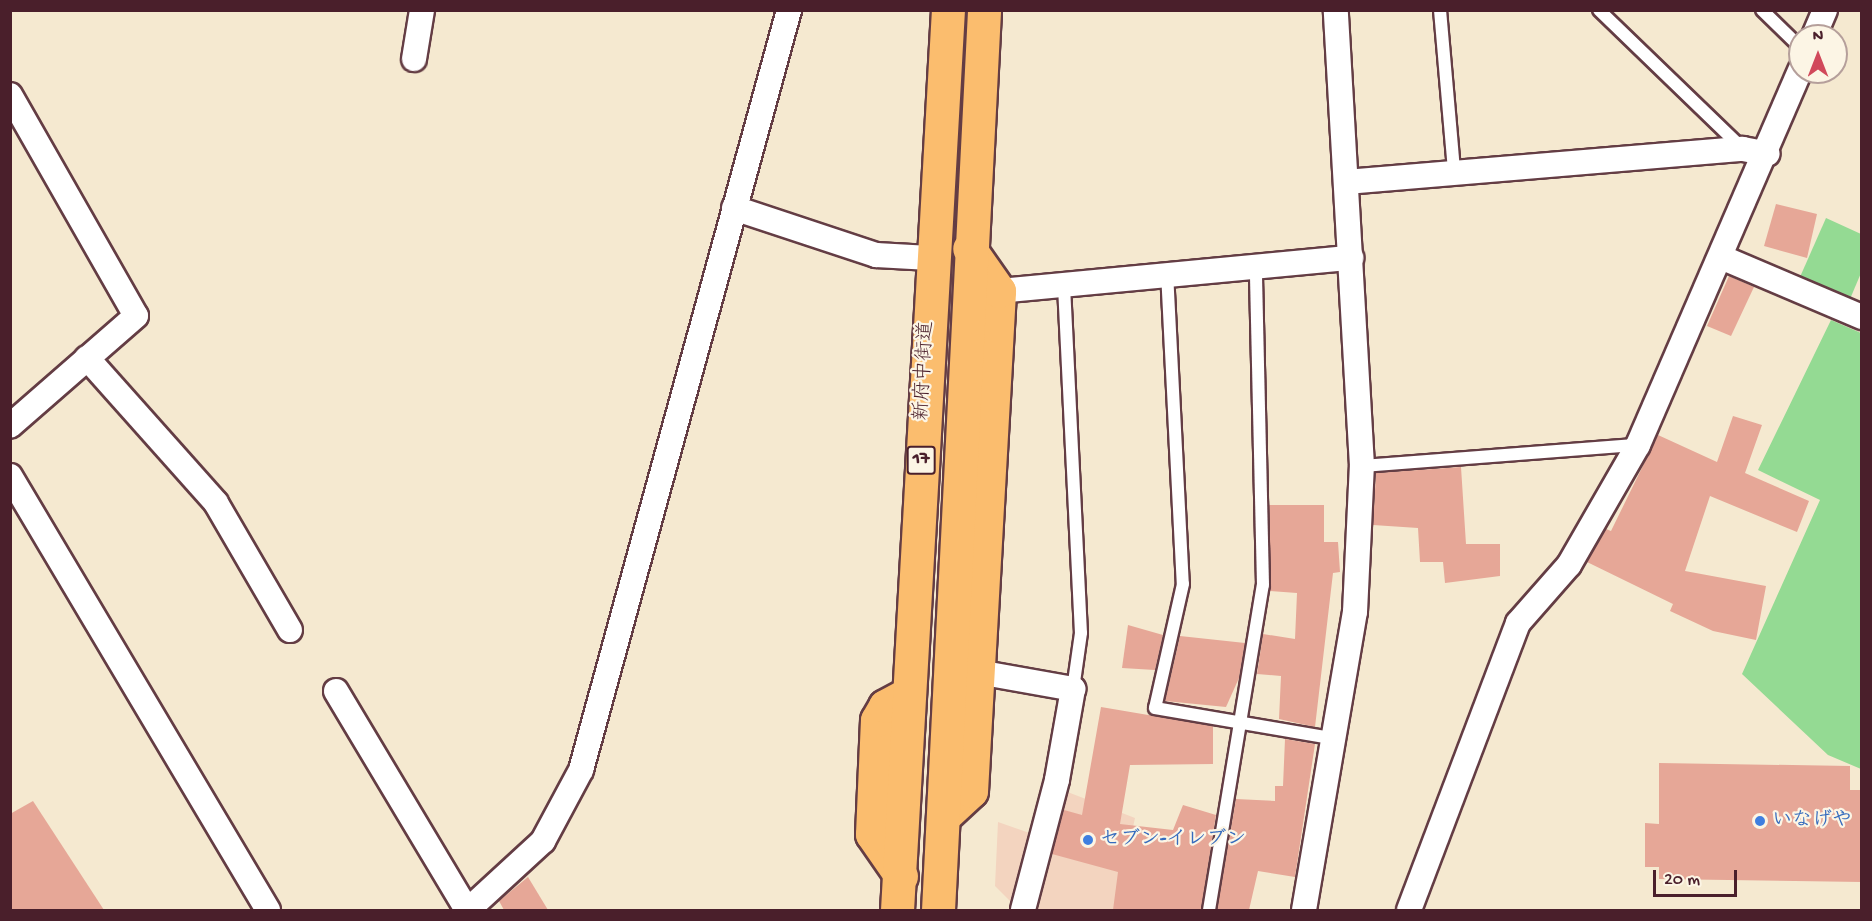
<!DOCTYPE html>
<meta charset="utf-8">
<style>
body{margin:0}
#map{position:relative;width:1872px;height:921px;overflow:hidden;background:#f5e9d0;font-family:"Gochi Hand","Klee One",sans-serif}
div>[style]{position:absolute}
.built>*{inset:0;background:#f3d4bf}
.green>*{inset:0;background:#94da93}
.building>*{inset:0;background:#e6a797}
.roads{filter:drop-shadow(2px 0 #643d44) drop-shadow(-2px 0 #643d44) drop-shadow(0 2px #643d44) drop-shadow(0 -2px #643d44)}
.lane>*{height:12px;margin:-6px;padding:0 6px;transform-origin:6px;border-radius:6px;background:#fff}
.street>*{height:24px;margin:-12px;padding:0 12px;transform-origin:12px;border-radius:12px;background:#fff}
.primary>*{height:33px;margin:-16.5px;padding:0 16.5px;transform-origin:16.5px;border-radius:16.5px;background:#fbbd6e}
.dots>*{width:16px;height:16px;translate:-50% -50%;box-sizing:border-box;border:3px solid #fcf5e5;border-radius:50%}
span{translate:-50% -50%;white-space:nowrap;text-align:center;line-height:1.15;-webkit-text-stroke:4.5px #fcf5e5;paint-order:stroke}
.shield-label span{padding:2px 4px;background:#fcf5e5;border:2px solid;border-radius:4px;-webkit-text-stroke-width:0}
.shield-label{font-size:18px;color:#4a1f2b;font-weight:700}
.street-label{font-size:20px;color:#4a1f2b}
.shop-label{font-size:20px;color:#366cbe;font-weight:700}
.left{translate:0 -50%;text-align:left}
.frame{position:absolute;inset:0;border:12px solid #4a1f2b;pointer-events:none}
.north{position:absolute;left:1788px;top:24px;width:60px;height:60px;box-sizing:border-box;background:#fcf5e5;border:2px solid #b59f9b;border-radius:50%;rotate:0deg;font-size:16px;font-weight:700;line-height:24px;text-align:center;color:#4a1f2b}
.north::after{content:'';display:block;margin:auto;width:21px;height:27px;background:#d1495b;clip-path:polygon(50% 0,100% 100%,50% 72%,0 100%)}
.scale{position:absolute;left:1653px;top:870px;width:84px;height:27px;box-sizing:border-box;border:3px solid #4a1f2b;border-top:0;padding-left:8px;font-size:18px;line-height:21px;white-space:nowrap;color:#4a1f2b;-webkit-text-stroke:4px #fcf5e5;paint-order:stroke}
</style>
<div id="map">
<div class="built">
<div style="clip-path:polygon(1065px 791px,1135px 818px,1115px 910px,1019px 910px,995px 886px,998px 822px,1049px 840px)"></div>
</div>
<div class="green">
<div style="clip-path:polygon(1826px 218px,1861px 234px,1861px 273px,1850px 299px,1800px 277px)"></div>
<div style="clip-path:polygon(1831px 320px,1861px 333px,1861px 769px,1828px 755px,1742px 674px,1820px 500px,1758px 470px)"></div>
</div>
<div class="building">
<div style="clip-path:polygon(1776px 204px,1817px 214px,1807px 258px,1764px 246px)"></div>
<div style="clip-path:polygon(1729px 276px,1754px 287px,1731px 336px,1707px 326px)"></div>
<div style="clip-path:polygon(1733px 416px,1762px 425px,1745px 473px,1809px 501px,1797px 532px,1710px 496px,1685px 571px,1766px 586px,1756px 640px,1713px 631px,1670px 611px,1673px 604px,1587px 562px,1606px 529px,1611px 531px,1658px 435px,1717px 462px)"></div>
<div style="clip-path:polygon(1461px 467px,1466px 544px,1500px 544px,1500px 576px,1445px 583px,1443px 562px,1420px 562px,1418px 528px,1373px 525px,1376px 473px)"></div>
<div style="clip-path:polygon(1269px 505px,1324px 505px,1324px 542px,1338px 542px,1340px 572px,1333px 573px,1315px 727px,1279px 719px,1281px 676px,1257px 674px,1263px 634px,1295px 639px,1297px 593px,1270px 591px)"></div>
<div style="clip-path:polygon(1128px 625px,1163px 635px,1155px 670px,1122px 668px)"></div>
<div style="clip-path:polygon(1180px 636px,1245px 643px,1239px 678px,1226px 707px,1165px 701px)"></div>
<div style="clip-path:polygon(1101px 707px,1213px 726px,1213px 764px,1130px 765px,1120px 824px,1173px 830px,1183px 805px,1216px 815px,1201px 910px,1113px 910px,1118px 872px,1052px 854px,1064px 810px,1082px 815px)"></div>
<div style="clip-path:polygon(1285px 739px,1315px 744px,1295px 877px,1258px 871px,1249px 910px,1217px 910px,1236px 799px,1275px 801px,1275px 786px,1283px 786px)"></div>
<div style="clip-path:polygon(1659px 763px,1850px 766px,1850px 790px,1862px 790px,1862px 882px,1659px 879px,1659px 867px,1645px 867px,1645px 823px,1659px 824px)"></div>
<div style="clip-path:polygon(33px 801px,104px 910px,10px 910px,10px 814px)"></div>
<div style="clip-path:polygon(528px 877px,548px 910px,504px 910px,499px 901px)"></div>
</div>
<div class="roads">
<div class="lane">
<div style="left:1440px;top:10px;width:162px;rotate:85deg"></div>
<div style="left:1599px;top:10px;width:200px;rotate:44deg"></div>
<div style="left:1762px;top:10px;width:53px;rotate:44.2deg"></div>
<div style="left:1167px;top:272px;width:312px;rotate:87.1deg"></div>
<div style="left:1183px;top:584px;width:127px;rotate:102.7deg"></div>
<div style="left:1155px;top:708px;width:184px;rotate:9.7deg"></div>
<div style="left:1064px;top:286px;width:347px;rotate:87.2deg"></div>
<div style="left:1081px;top:633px;width:57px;rotate:98.1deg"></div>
<div style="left:1362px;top:466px;width:277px;rotate:-4.4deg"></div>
<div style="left:1209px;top:910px;width:329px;rotate:-80.6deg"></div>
<div style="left:1263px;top:585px;width:320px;rotate:-91.3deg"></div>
</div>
<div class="street">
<div style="left:1814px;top:36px;width:28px;rotate:-67deg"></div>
<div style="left:414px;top:59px;width:50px;rotate:-80.7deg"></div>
<div style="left:10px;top:95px;width:254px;rotate:60.3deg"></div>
<div style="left:136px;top:316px;width:167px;rotate:138.9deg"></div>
<div style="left:1346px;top:182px;width:398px;rotate:-4.8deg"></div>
<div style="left:1743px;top:149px;width:25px;rotate:11deg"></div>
<div style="left:734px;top:208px;width:150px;rotate:18.3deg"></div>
<div style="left:876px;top:255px;width:54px;rotate:3.2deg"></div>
<div style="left:1723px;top:258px;width:151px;rotate:23deg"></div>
<div style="left:999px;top:291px;width:354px;rotate:-5.4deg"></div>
<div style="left:87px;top:358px;width:194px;rotate:48.3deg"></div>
<div style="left:216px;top:503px;width:147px;rotate:59.8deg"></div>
<div style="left:10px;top:476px;width:505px;rotate:59.27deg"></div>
<div style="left:978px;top:672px;width:97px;rotate:10.1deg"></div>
<div style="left:1073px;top:689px;width:92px;rotate:100deg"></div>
<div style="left:1057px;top:780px;width:134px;rotate:104.7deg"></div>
<div style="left:336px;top:691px;width:255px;rotate:59.1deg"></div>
<div style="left:468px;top:910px;width:102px;rotate:-42.6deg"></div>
<div style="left:543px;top:841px;width:81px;rotate:-61.8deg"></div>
<div style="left:581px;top:770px;width:788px;rotate:-74.69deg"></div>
<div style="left:1304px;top:910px;width:302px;rotate:-80.3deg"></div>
<div style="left:1355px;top:612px;width:146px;rotate:-87.3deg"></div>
<div style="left:1362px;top:466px;width:457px;rotate:-93.3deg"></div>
<div style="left:1409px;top:910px;width:307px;rotate:-69.2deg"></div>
<div style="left:1518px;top:623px;width:77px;rotate:-48.7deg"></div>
<div style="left:1569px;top:565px;width:138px;rotate:-60.1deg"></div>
<div style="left:1638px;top:445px;width:408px;rotate:-66.6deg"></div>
</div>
<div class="primary">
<div style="left:943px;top:817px;width:38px;rotate:-43deg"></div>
<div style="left:971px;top:791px;width:501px;rotate:-86.79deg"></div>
<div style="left:999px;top:291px;width:52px;rotate:-124.9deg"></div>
<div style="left:901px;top:876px;width:51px;rotate:-124.6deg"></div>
<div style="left:872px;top:834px;width:114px;rotate:-87.5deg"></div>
<div style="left:877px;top:720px;width:16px;rotate:-60deg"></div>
<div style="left:885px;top:706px;width:27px;rotate:-28deg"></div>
<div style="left:897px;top:910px;width:901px;rotate:-86.76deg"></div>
<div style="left:938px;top:910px;width:901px;rotate:-87.07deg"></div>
</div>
</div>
<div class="dots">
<div style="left:1760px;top:821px;background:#3f7fe0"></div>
<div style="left:1088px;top:840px;background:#3f7fe0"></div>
</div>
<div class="shield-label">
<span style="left:921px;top:460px">17</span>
</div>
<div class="street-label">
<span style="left:925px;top:371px;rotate:-87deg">新府中街道</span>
</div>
<div class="shop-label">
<span class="left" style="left:1772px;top:821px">いなげや</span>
<span class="left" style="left:1100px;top:840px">セブン-イレブン</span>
</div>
<div class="frame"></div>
<div class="north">N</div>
<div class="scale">20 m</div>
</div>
